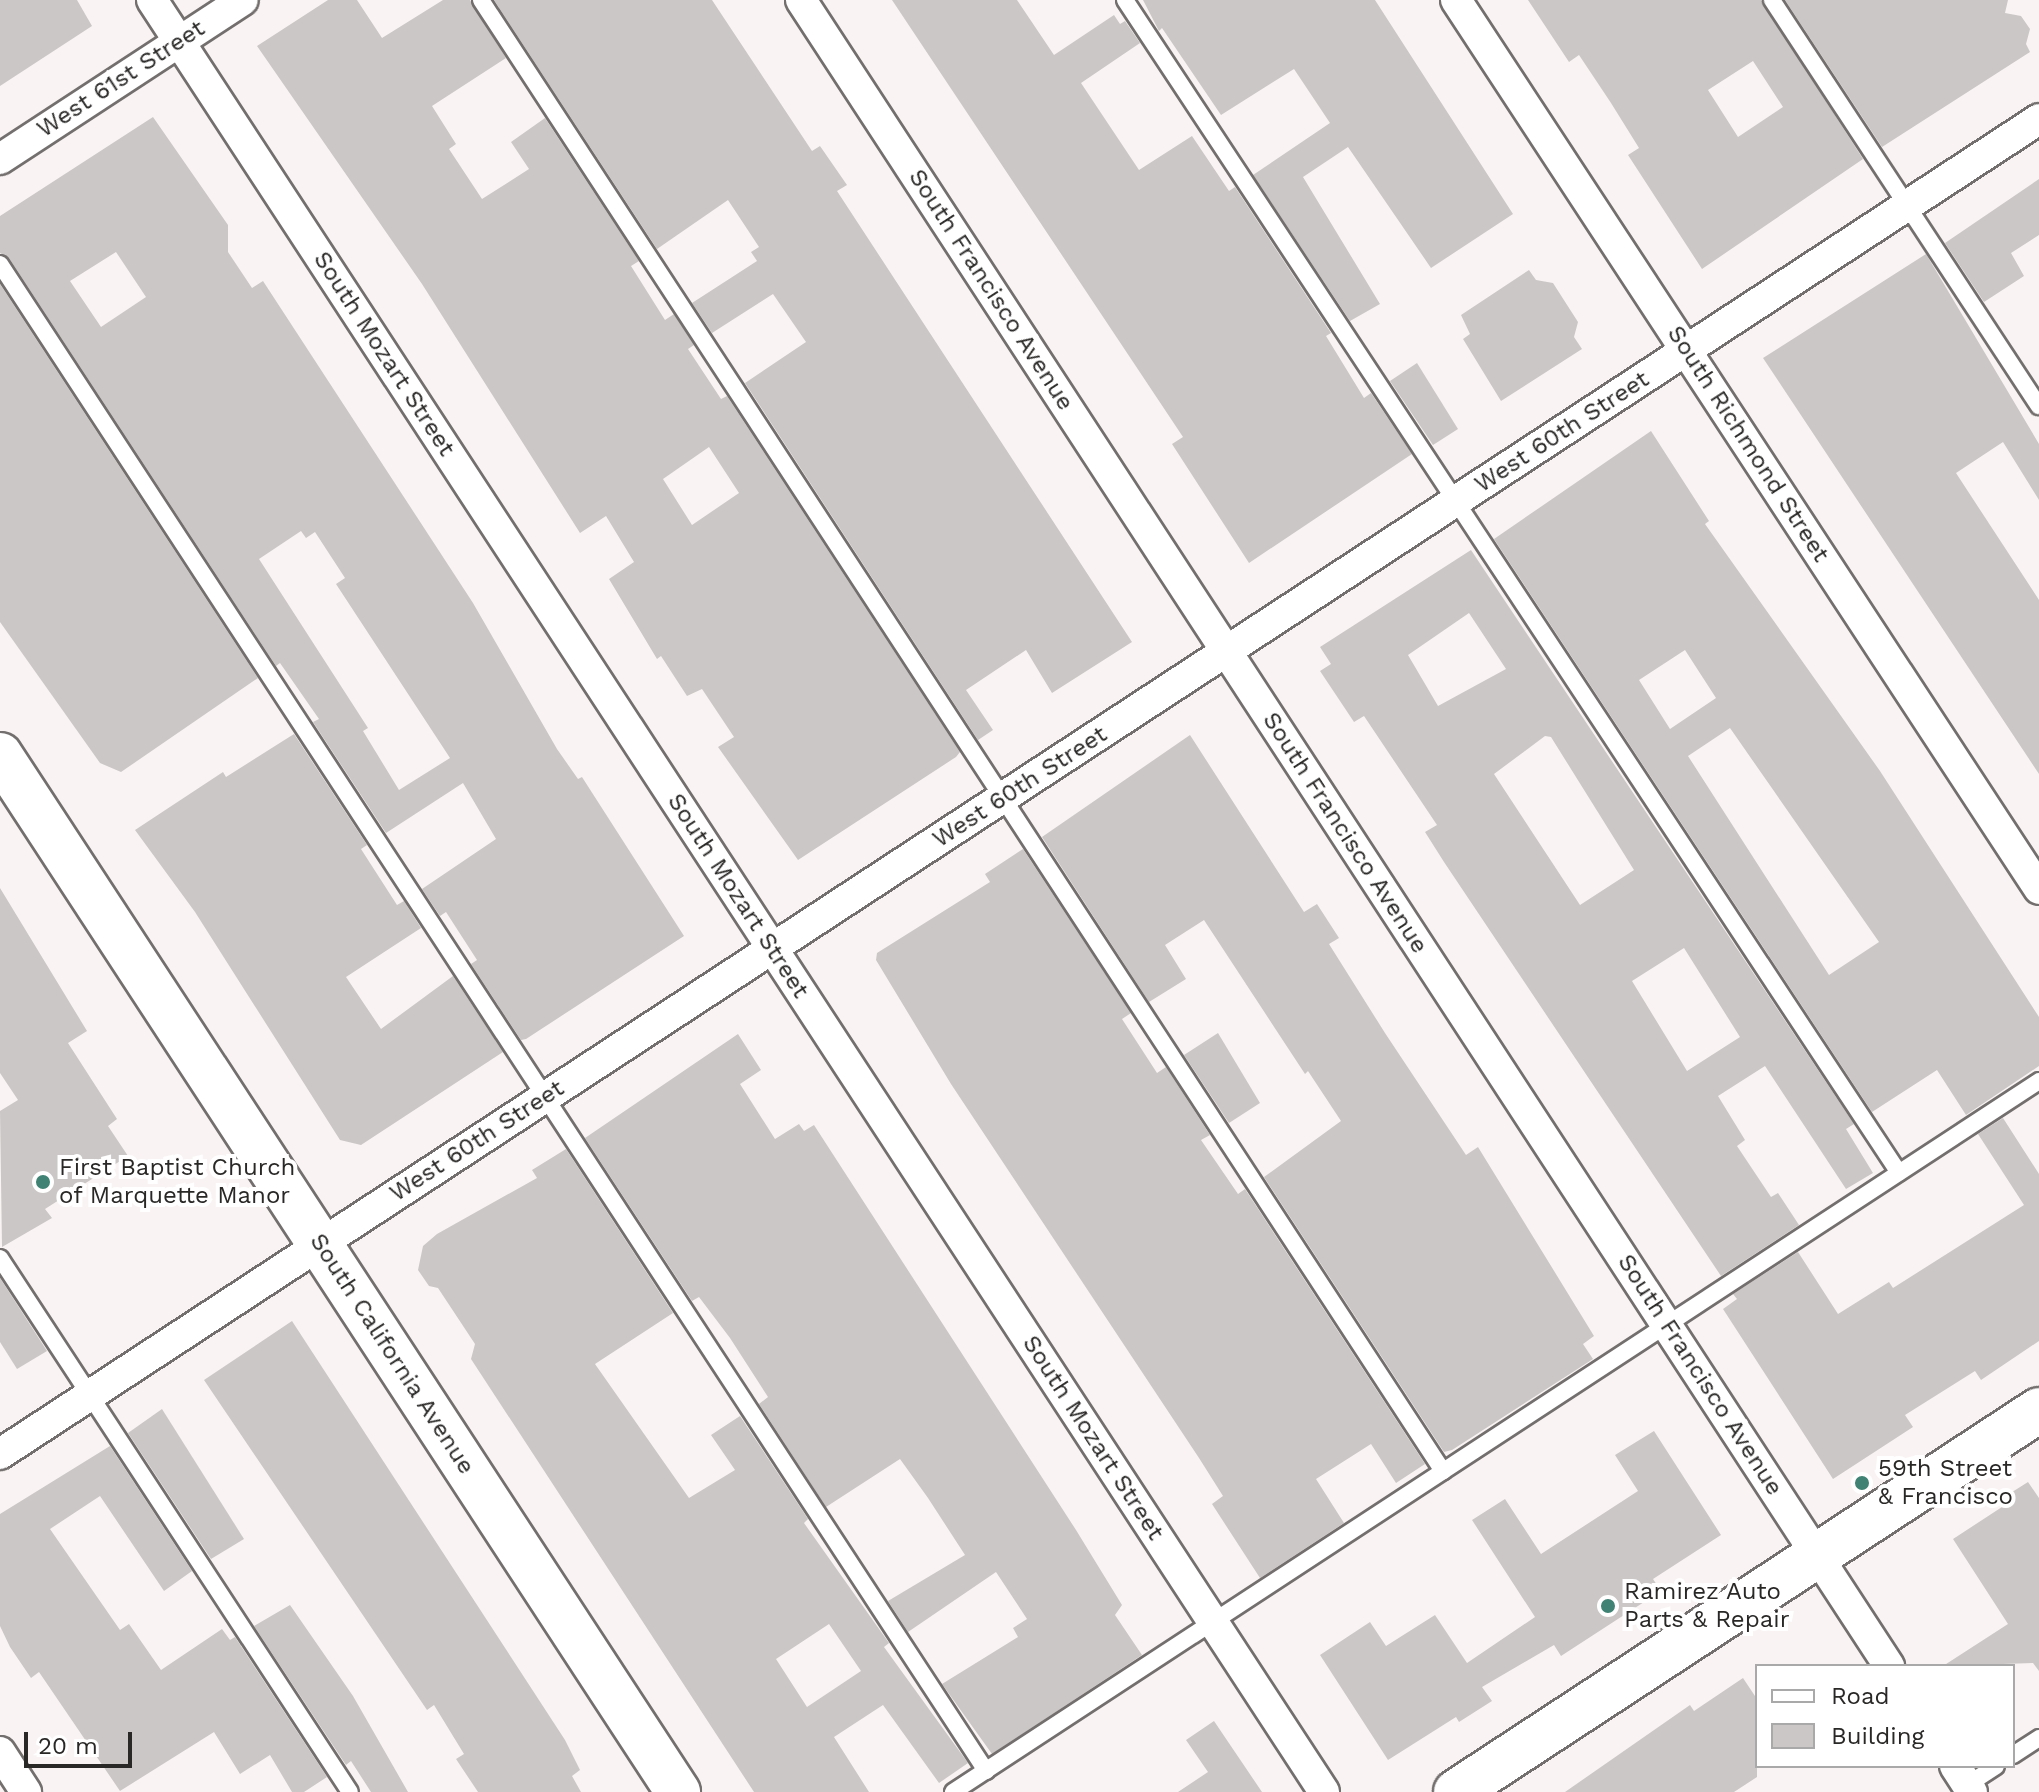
<!DOCTYPE html>
<style>
body{margin:0}
#map{position:relative;width:2039px;height:1792px;overflow:hidden;background:#f9f4f3;font-family:"Work Sans",sans-serif}
div>[style]{position:absolute}
.building>*{inset:0;background:#cbc7c6}
.roads{filter:drop-shadow(2px 0 #736f6e) drop-shadow(-2px 0 #736f6e) drop-shadow(0 2px #736f6e) drop-shadow(0 -2px #736f6e)}
.lane>*{height:16px;margin:-8px;padding:0 8px;transform-origin:8px;border-radius:8px;background:#fff}
.street>*{height:30px;margin:-15px;padding:0 15px;transform-origin:15px;border-radius:15px;background:#fff}
.secondary>*{height:44px;margin:-22px;padding:0 22px;transform-origin:22px;border-radius:22px;background:#fff}
.dots>*{width:22px;height:22px;translate:-50% -50%;box-sizing:border-box;border:4px solid #fff;border-radius:50%}
span{translate:-50% -50%;white-space:nowrap;text-align:center;line-height:1.15;-webkit-text-stroke:8px #fff;paint-order:stroke}
.street-label{font-size:24px;color:#292827}
.poi-label{font-size:24px;color:#292827}
.left{translate:0 -50%;text-align:left}
.legend{position:absolute;left:1755px;top:1664px;width:260px;height:104px;box-sizing:border-box;background:#fff;border:2px solid #a9a9a9;margin:0;padding:10px 14px;list-style:none;font-size:24px;color:#292827}
.legend li{display:flex;align-items:center;gap:16px;height:40px}
.legend b{width:40px;border:2px solid #a9a9a9}
.scale{position:absolute;left:24px;top:1732px;width:108px;height:36px;box-sizing:border-box;border:4px solid #292827;border-top:0;padding-left:10px;font-size:24px;line-height:28px;white-space:nowrap;color:#292827;-webkit-text-stroke:6px #fff;paint-order:stroke}
</style>
<div id="map">
<div class="building">
<div style="clip-path:polygon(0 0,77px 0,92px 26px,0 86px)"></div>
<div style="clip-path:polygon(evenodd,328px 0,357px 0,382px 38px,443px 0,470px 0,506px 58px,432px 106px,456px 144px,449px 149px,482px 199px,529px 169px,511px 142px,545px 118px,639px 261px,631px 266px,665px 320px,674px 314px,694px 345px,688px 349px,721px 399px,727px 396px,960px 752px,956px 757px,798px 860px,718px 747px,734px 737px,702px 689px,687px 696px,661px 656px,657px 659px,609px 579px,634px 562px,606px 516px,580px 533px,422px 284px,257px 46px,328px 0,709px 447px,739px 493px,692px 525px,663px 479px,709px 447px)"></div>
<div style="clip-path:polygon(494px 0,712px 0,812px 151px,820px 146px,847px 185px,837px 191px,1132px 642px,1052px 693px,1026px 650px,966px 690px,993px 730px,978px 740px,745px 383px,806px 342px,773px 294px,712px 333px,692px 303px,757px 261px,751px 252px,759px 247px,728px 200px,657px 249px)"></div>
<div style="clip-path:polygon(892px 0,1017px 0,1054px 55px,1114px 15px,1120px 24px,1125px 21px,1140px 43px,1081px 83px,1139px 170px,1192px 136px,1229px 191px,1235px 187px,1331px 333px,1326px 336px,1364px 398px,1371px 393px,1412px 454px,1249px 563px,1172px 444px,1183px 437px)"></div>
<div style="clip-path:polygon(1143px 0,1375px 0,1513px 214px,1431px 268px,1348px 147px,1303px 177px,1380px 304px,1350px 321px,1253px 175px,1330px 123px,1294px 69px,1221px 115px,1162px 28px,1159px 31px)"></div>
<div style="clip-path:polygon(evenodd,1528px 0,1761px 0,1863px 159px,1702px 269px,1628px 155px,1639px 148px,1611px 103px,1579px 55px,1569px 62px,1528px 0,1753px 61px,1783px 107px,1738px 137px,1708px 90px,1753px 61px)"></div>
<div style="clip-path:polygon(1785px 0,2008px 0,2005px 13px,2021px 16px,2030px 29px,2026px 44px,2030px 52px,1882px 147px)"></div>
<div style="clip-path:polygon(evenodd,153px 117px,228px 225px,228px 252px,252px 288px,263px 281px,473px 603px,557px 749px,578px 779px,582px 777px,684px 936px,526px 1039px,521px 1040px,471px 964px,477px 960px,446px 912px,440px 916px,422px 889px,496px 839px,463px 783px,386px 833px,313px 722px,319px 719px,280px 663px,276px 666px,9px 258px,0 253px,0 216px,153px 117px,116px 252px,146px 297px,101px 327px,70px 281px,116px 252px,153px 117px,301px 531px,306px 538px,315px 532px,345px 578px,336px 584px,450px 758px,399px 790px,363px 731px,368px 728px,259px 559px,301px 531px)"></div>
<div style="clip-path:polygon(2039px 179px,2039px 235px,2011px 253px,2024px 276px,1984px 302px,1945px 243px)"></div>
<div style="clip-path:polygon(1926px 254px,2039px 444px,2039px 500px,2003px 442px,1956px 473px,2039px 600px,2039px 774px,1763px 358px)"></div>
<div style="clip-path:polygon(1529px 270px,1536px 280px,1553px 283px,1578px 322px,1574px 337px,1582px 349px,1501px 401px,1463px 339px,1470px 334px,1461px 315px)"></div>
<div style="clip-path:polygon(0 284px,258px 678px,121px 772px,100px 763px,0 622px)"></div>
<div style="clip-path:polygon(1417px 363px,1458px 429px,1433px 445px,1390px 381px)"></div>
<div style="clip-path:polygon(evenodd,1651px 431px,1709px 521px,1705px 524px,1880px 771px,2039px 1017px,2039px 1066px,1966px 1115px,1937px 1070px,1872px 1112px,1494px 539px,1651px 431px,1685px 650px,1716px 698px,1670px 729px,1639px 680px,1685px 650px,1651px 431px,1730px 728px,1879px 942px,1829px 975px,1688px 756px,1730px 728px)"></div>
<div style="clip-path:polygon(evenodd,1471px 550px,1854px 1124px,1846px 1129px,1873px 1173px,1846px 1189px,1765px 1066px,1718px 1096px,1745px 1140px,1737px 1146px,1771px 1197px,1778px 1193px,1799px 1225px,1721px 1276px,1444px 862px,1425px 832px,1437px 825px,1364px 716px,1354px 722px,1320px 671px,1331px 664px,1320px 647px,1471px 550px,1469px 613px,1506px 669px,1438px 706px,1408px 655px,1469px 613px,1471px 550px,1545px 736px,1551px 737px,1634px 870px,1580px 905px,1494px 774px,1545px 736px,1471px 550px,1684px 948px,1740px 1037px,1687px 1071px,1632px 981px,1684px 948px)"></div>
<div style="clip-path:polygon(294px 734px,367px 845px,361px 849px,397px 905px,404px 901px,421px 928px,346px 977px,381px 1029px,453px 976px,503px 1052px,361px 1145px,340px 1140px,195px 912px,135px 830px,223px 772px,226px 777px)"></div>
<div style="clip-path:polygon(1190px 735px,1304px 912px,1317px 904px,1339px 938px,1329px 944px,1385px 1033px,1466px 1155px,1478px 1147px,1594px 1336px,1583px 1344px,1593px 1359px,1452px 1450px,1444px 1452px,1264px 1177px,1341px 1121px,1308px 1071px,1305px 1074px,1204px 920px,1165px 945px,1186px 979px,1149px 1002px,1042px 837px)"></div>
<div style="clip-path:polygon(1023px 849px,1131px 1013px,1122px 1019px,1157px 1073px,1166px 1067px,1210px 1135px,1201px 1140px,1238px 1194px,1245px 1189px,1425px 1464px,1396px 1483px,1371px 1444px,1316px 1479px,1344px 1523px,1260px 1578px,1212px 1504px,1223px 1496px,1199px 1458px,951px 1084px,876px 960px,877px 953px,990px 882px,985px 874px)"></div>
<div style="clip-path:polygon(0 888px,87px 1031px,68px 1043px,117px 1119px,108px 1126px,128px 1156px,45px 1209px,52px 1218px,2px 1247px,0 1111px,18px 1100px,0 1073px)"></div>
<div style="clip-path:polygon(1218px 1033px,1260px 1103px,1229px 1123px,1184px 1055px)"></div>
<div style="clip-path:polygon(738px 1034px,761px 1070px,740px 1084px,775px 1139px,799px 1124px,804px 1131px,814px 1125px,1076px 1530px,1122px 1605px,1115px 1615px,1142px 1655px,992px 1754px,942px 1684px,1018px 1637px,1013px 1628px,1027px 1619px,996px 1572px,908px 1632px,888px 1601px,965px 1555px,928px 1498px,900px 1459px,826px 1507px,759px 1404px,768px 1397px,730px 1338px,699px 1297px,692px 1301px,585px 1138px)"></div>
<div style="clip-path:polygon(2003px 1118px,2039px 1174px,2039px 1341px,1981px 1380px,1975px 1371px,1905px 1415px,1913px 1427px,1833px 1479px,1723px 1309px,1737px 1299px,1733px 1294px,1798px 1252px,1838px 1314px,1889px 1282px,1893px 1288px,2024px 1205px,1978px 1134px)"></div>
<div style="clip-path:polygon(evenodd,566px 1149px,673px 1313px,595px 1364px,689px 1498px,735px 1470px,711px 1435px,740px 1416px,808px 1519px,804px 1523px,889px 1643px,884px 1647px,968px 1763px,939px 1783px,883px 1705px,834px 1737px,869px 1792px,754px 1792px,471px 1359px,475px 1344px,438px 1288px,429px 1286px,418px 1270px,423px 1246px,437px 1234px,537px 1178px,532px 1170px,566px 1149px,829px 1624px,861px 1671px,807px 1707px,776px 1659px,829px 1624px)"></div>
<div style="clip-path:polygon(0 1278px,47px 1351px,17px 1369px,0 1342px)"></div>
<div style="clip-path:polygon(292px 1321px,565px 1740px,580px 1770px,572px 1776px,581px 1792px,478px 1792px,456px 1759px,464px 1754px,434px 1705px,427px 1710px,204px 1380px)"></div>
<div style="clip-path:polygon(162px 1409px,244px 1539px,211px 1559px,128px 1433px)"></div>
<div style="clip-path:polygon(1654px 1431px,1721px 1535px,1653px 1579px,1661px 1591px,1561px 1656px,1554px 1645px,1482px 1687px,1492px 1701px,1459px 1722px,1456px 1717px,1388px 1760px,1320px 1655px,1370px 1622px,1386px 1646px,1435px 1615px,1467px 1663px,1535px 1617px,1472px 1520px,1505px 1499px,1541px 1554px,1638px 1491px,1615px 1455px)"></div>
<div style="clip-path:polygon(110px 1446px,192px 1571px,164px 1591px,100px 1496px,50px 1529px,120px 1630px,129px 1624px,161px 1670px,222px 1629px,230px 1640px,235px 1637px,327px 1777px,304px 1792px,292px 1792px,270px 1755px,240px 1774px,214px 1732px,120px 1791px,39px 1672px,31px 1678px,10px 1647px,0 1626px,0 1514px)"></div>
<div style="clip-path:polygon(2028px 1482px,2039px 1498px,2039px 1671px,2033px 1663px,1943px 1666px,2008px 1624px,1953px 1539px,2002px 1507px,1998px 1501px)"></div>
<div style="clip-path:polygon(290px 1605px,353px 1696px,408px 1792px,371px 1792px,351px 1761px,346px 1765px,254px 1626px)"></div>
<div style="clip-path:polygon(1743px 1678px,1757px 1699px,1757px 1777px,1734px 1792px,1565px 1792px,1690px 1705px,1694px 1711px)"></div>
<div style="clip-path:polygon(1214px 1721px,1262px 1792px,1178px 1792px,1208px 1772px,1186px 1740px)"></div>
</div>
<div class="roads">
<div class="lane">
<div style="left:481px;top:0;width:1758px;rotate:56.82deg"></div>
<div style="left:1125px;top:0;width:1405px;rotate:56.58deg"></div>
<div style="left:1772px;top:0;width:486px;rotate:56.7deg"></div>
<div style="left:0;top:264px;width:1801px;rotate:56.8deg"></div>
<div style="left:0;top:1258px;width:638px;rotate:56.76deg"></div>
<div style="left:2013px;top:1755px;width:31px;rotate:-33deg"></div>
<div style="left:1964px;top:1787px;width:38px;rotate:-33deg"></div>
<div style="left:953px;top:1792px;width:1298px;rotate:-33.21deg"></div>
</div>
<div class="street">
<div style="left:152px;top:0;width:2141px;rotate:56.81deg"></div>
<div style="left:801px;top:0;width:1990px;rotate:56.85deg"></div>
<div style="left:1456px;top:0;width:1063px;rotate:56.74deg"></div>
<div style="left:0;top:159px;width:290px;rotate:-33.2deg"></div>
<div style="left:0;top:1454px;width:2437px;rotate:-33.21deg"></div>
<div style="left:0;top:1752px;width:48px;rotate:57deg"></div>
<div style="left:1955px;top:1766px;width:31px;rotate:57deg"></div>
</div>
<div class="secondary">
<div style="left:0;top:755px;width:1239px;rotate:56.82deg"></div>
<div style="left:1456px;top:1792px;width:697px;rotate:-33.23deg"></div>
</div>
</div>
<div class="dots">
<div style="left:43px;top:1182px;background:#408374"></div>
<div style="left:1862px;top:1483px;background:#408374"></div>
<div style="left:1608px;top:1606px;background:#408374"></div>
</div>
<div class="street-label">
<span style="left:121px;top:79px;rotate:-33deg">West 61st Street</span>
<span style="left:991px;top:290px;rotate:57deg">South Francisco Avenue</span>
<span style="left:384px;top:354px;rotate:57deg">South Mozart Street</span>
<span style="left:1562px;top:432px;rotate:-33deg">West 60th Street</span>
<span style="left:1748px;top:444px;rotate:57deg">South Richmond Street</span>
<span style="left:1020px;top:787px;rotate:-33deg">West 60th Street</span>
<span style="left:1345px;top:833px;rotate:57deg">South Francisco Avenue</span>
<span style="left:738px;top:896px;rotate:57deg">South Mozart Street</span>
<span style="left:477px;top:1141px;rotate:-33deg">West 60th Street</span>
<span style="left:392px;top:1354px;rotate:57deg">South California Avenue</span>
<span style="left:1700px;top:1375px;rotate:57deg">South Francisco Avenue</span>
<span style="left:1093px;top:1438px;rotate:57deg">South Mozart Street</span>
</div>
<div class="poi-label">
<span class="left" style="left:59px;top:1182px">First Baptist Church<br>of Marquette Manor</span>
<span class="left" style="left:1878px;top:1483px">59th Street<br>&amp; Francisco</span>
<span class="left" style="left:1624px;top:1606px">Ramirez Auto<br>Parts &amp; Repair</span>
</div>
<ul class="legend">
<li><b style="height:10px;background:#fff"></b>Road</li>
<li><b style="height:22px;background:#cbc7c6"></b>Building</li>
</ul>
<div class="scale">20 m</div>
</div>
